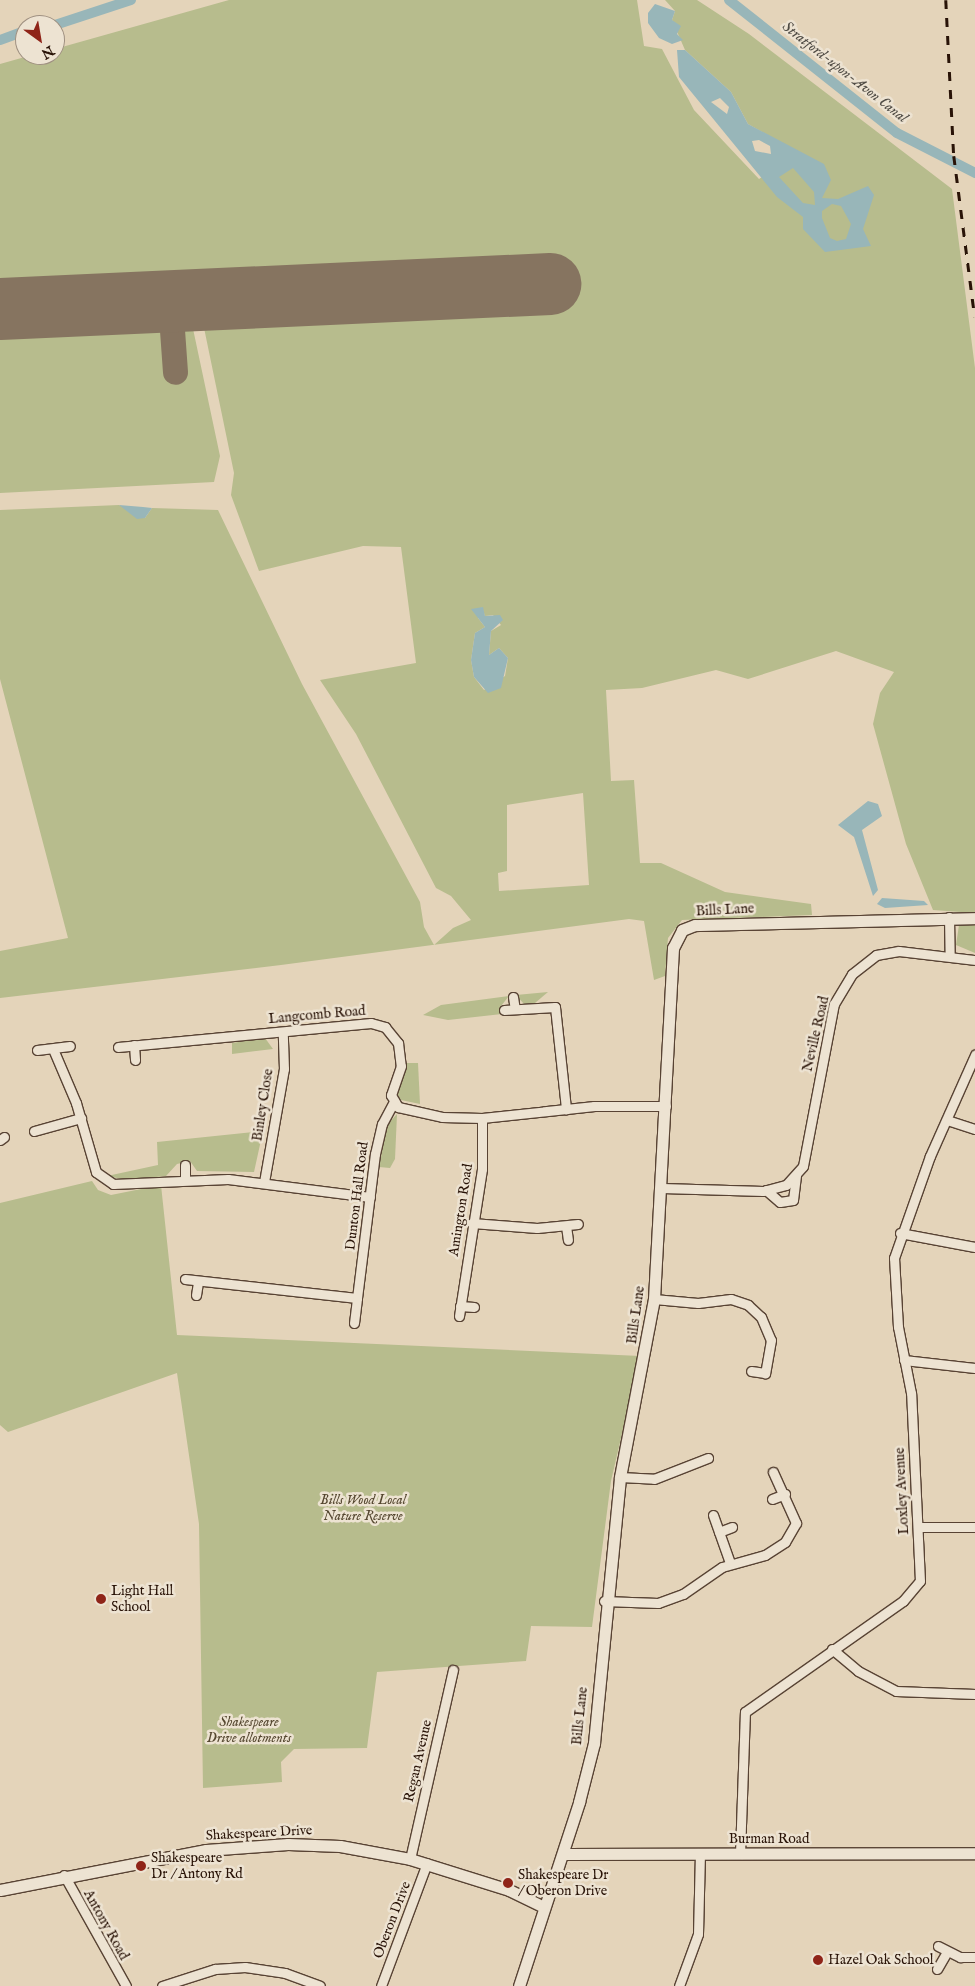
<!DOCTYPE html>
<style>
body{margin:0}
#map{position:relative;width:975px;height:1986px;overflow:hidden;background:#e4d4ba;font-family:"IM FELL English",serif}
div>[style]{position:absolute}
.green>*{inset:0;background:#b7bc8d}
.water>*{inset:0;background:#98b6b9}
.canal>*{height:10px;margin:-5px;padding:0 5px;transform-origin:5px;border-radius:5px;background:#98b6b9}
.taxiway>*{height:25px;margin:-12.5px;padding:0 12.5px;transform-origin:12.5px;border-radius:12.5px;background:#867460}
.runway>*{height:62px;margin:-31px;padding:0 31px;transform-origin:31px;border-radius:31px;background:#867460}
.roads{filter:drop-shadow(1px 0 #584334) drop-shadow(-1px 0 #584334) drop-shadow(0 1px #584334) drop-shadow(0 -1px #584334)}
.minor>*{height:9px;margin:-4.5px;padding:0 4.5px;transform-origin:4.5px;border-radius:4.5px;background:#ede3d2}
.tertiary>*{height:11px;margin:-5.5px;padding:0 5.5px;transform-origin:5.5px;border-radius:5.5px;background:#ede3d2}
.rail>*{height:2.5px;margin-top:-1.25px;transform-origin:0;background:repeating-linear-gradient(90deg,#291307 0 9px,transparent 0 18px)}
.dots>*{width:14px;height:14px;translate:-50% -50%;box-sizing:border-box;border:2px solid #ede3d2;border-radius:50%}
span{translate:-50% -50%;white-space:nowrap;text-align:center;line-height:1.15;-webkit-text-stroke:5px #ede3d2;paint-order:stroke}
.street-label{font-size:14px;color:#291307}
.park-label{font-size:14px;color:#54462f;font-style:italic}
.poi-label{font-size:14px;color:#291307}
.left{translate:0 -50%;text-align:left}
.water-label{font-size:15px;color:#504c45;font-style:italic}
.north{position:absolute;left:15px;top:15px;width:50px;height:50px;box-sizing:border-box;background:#ede3d2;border:1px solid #9f9081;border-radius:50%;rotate:148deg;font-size:14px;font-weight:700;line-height:20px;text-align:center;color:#291307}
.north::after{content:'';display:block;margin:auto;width:18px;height:22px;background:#8f2418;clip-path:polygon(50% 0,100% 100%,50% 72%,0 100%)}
</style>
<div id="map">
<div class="green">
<div style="clip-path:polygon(evenodd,229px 0,637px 0,644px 46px,662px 49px,694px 110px,759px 179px,800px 153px,748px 124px,731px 92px,685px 50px,672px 20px,675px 11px,665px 0,697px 0,749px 34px,952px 189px,975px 368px,975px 913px,933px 910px,906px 844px,873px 724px,880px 693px,894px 672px,836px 651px,748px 679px,716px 670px,642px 688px,606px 690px,611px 781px,634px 780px,640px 863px,661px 863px,725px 892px,811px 904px,812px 915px,682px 920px,668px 938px,665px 976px,654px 980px,644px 921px,629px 919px,281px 965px,0 998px,0 951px,68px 938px,0 679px,0 510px,119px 505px,145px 518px,152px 508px,218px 510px,302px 684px,420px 902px,424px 927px,434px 945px,453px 928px,471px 920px,451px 896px,436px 888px,356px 734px,320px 680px,416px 663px,401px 547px,363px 546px,259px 571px,231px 495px,234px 473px,203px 323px,192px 324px,220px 456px,214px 482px,0 493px,0 64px,32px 55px,55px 55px,55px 49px,229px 0,482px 607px,485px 616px,493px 615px,501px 625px,491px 631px,489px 655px,499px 648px,508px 658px,505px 676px,484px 690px,474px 677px,471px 660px,475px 633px,485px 627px,478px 618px,482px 607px,229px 0,583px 793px,589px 885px,499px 891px,498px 873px,507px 871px,507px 805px,583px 793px)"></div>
<div style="clip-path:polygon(959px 925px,975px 925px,975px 953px,956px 945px)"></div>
<div style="clip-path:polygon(548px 992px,535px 1003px,524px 1004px,516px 995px)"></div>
<div style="clip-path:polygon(509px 996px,501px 1006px,502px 1014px,448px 1020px,423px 1015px,441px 1005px)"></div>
<div style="clip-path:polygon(265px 1038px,273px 1049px,232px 1054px,232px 1043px)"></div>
<div style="clip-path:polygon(407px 1063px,418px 1063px,420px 1104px,401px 1100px,397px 1094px)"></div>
<div style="clip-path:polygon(397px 1114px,395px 1159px,390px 1168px,379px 1167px,387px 1125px)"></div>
<div style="clip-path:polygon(263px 1131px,254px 1172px,197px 1171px,190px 1161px,177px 1164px,166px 1176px,127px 1180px,107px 1176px,158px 1165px,157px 1142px)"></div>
<div style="clip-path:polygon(92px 1181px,98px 1190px,111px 1195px,161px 1185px,177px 1335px,640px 1356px,611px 1481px,592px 1627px,531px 1626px,526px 1661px,377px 1672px,367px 1748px,294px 1749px,281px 1762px,282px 1782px,203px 1788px,199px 1524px,177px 1373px,8px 1432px,0 1425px,0 1203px)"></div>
</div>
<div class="water">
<div style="clip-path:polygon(655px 4px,675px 11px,672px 20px,681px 26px,677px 34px,683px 40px,672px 44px,659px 38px,648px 23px,648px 13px)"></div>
<div style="clip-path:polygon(evenodd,677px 50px,685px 50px,731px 92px,748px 124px,824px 164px,831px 180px,822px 198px,838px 199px,868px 186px,874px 195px,863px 229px,871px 246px,825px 252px,803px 229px,803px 217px,777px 197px,679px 77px,677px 50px,720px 98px,729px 107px,727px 114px,711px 102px,720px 98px,677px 50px,759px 140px,770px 146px,771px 154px,755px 151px,752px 141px,759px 140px,677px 50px,793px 168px,814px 192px,815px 205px,803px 203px,779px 177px,793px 168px,677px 50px,832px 204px,841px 206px,851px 224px,846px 239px,837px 241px,830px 238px,822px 218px,822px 211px,832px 204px)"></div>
<div style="clip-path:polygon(119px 505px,143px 507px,152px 508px,145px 518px,137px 519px)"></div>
<div style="clip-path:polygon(483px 607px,485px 616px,500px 615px,503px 620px,491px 631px,489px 655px,499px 648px,508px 658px,501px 688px,488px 693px,474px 677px,471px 660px,475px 633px,485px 627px,471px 609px)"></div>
<div style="clip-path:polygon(868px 801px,878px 804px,882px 816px,862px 830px,878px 890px,873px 896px,854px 837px,838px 825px)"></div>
<div style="clip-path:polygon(882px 898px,924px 901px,928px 905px,885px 908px,877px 904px)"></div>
</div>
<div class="canal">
<div style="left:729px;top:0;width:214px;rotate:38.4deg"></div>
<div style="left:897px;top:133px;width:88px;rotate:27.1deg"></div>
<div style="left:55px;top:25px;width:80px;rotate:-18.2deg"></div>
<div style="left:0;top:40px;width:27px;rotate:-20deg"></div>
</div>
<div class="taxiway">
<div style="left:170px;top:302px;width:70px;rotate:85.9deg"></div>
</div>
<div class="runway">
<div style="left:0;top:309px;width:551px;rotate:-2.6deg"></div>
</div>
<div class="roads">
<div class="minor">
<div style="left:949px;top:917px;width:39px;rotate:89deg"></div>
<div style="left:513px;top:997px;width:12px;rotate:81deg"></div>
<div style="left:504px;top:1010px;width:51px;rotate:-3.4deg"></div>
<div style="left:555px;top:1007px;width:103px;rotate:83.8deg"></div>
<div style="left:134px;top:1045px;width:15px;rotate:86deg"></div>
<div style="left:118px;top:1047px;width:254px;rotate:-5.4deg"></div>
<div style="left:371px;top:1023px;width:15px;rotate:16deg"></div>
<div style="left:385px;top:1027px;width:21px;rotate:51deg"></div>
<div style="left:398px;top:1043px;width:23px;rotate:83deg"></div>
<div style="left:401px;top:1066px;width:31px;rotate:109deg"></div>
<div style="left:391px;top:1095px;width:14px;rotate:60deg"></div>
<div style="left:398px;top:1107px;width:45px;rotate:12.8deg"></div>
<div style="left:442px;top:1117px;width:40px;rotate:1.4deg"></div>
<div style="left:482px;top:1118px;width:113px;rotate:-6.1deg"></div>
<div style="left:594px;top:1106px;width:72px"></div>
<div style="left:53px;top:1049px;width:59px;rotate:66.9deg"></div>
<div style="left:76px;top:1103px;width:72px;rotate:73.8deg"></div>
<div style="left:96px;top:1172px;width:21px;rotate:35deg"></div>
<div style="left:113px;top:1184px;width:115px;rotate:-2.5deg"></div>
<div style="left:228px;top:1179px;width:143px;rotate:7.2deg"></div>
<div style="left:37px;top:1050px;width:33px;rotate:-7deg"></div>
<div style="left:947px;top:1120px;width:29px;rotate:18deg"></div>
<div style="left:34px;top:1131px;width:49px;rotate:-15.5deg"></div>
<div style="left:0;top:1140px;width:5px;rotate:-37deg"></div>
<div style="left:185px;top:1165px;width:13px;rotate:90deg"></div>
<div style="left:264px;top:1182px;width:115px;rotate:-80deg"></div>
<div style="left:284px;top:1069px;width:37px;rotate:-92deg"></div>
<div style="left:662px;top:1188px;width:101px;rotate:1.7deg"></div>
<div style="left:763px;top:1191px;width:24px;rotate:-15deg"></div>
<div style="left:786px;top:1185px;width:25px;rotate:-48deg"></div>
<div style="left:803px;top:1166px;width:165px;rotate:-79.2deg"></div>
<div style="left:834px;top:1004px;width:35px;rotate:-59deg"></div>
<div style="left:852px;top:974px;width:31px;rotate:-38deg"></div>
<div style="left:876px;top:955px;width:23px;rotate:-10deg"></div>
<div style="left:899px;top:951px;width:77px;rotate:6.8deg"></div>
<div style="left:766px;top:1190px;width:18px;rotate:41deg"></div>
<div style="left:780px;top:1202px;width:13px;rotate:-9deg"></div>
<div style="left:793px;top:1200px;width:25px;rotate:-83deg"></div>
<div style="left:472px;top:1223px;width:65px;rotate:4.4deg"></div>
<div style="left:537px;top:1228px;width:41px;rotate:-5.6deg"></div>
<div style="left:566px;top:1226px;width:14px;rotate:82deg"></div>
<div style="left:900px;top:1233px;width:76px;rotate:10.6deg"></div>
<div style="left:185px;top:1279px;width:173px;rotate:6.3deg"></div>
<div style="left:357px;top:1298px;width:145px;rotate:-82.9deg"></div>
<div style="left:375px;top:1154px;width:31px;rotate:-77deg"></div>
<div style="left:382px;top:1124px;width:26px;rotate:-62deg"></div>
<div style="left:196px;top:1295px;width:13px;rotate:-81deg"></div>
<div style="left:654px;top:1299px;width:44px;rotate:5.2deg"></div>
<div style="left:698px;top:1303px;width:33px;rotate:-7deg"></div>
<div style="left:731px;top:1299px;width:18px;rotate:19deg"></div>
<div style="left:748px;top:1305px;width:18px;rotate:43deg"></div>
<div style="left:761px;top:1317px;width:25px;rotate:67deg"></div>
<div style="left:771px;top:1340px;width:34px;rotate:100deg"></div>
<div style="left:765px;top:1373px;width:14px;rotate:-172deg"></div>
<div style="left:460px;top:1306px;width:14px;rotate:4deg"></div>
<div style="left:459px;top:1316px;width:149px;rotate:-81.1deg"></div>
<div style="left:482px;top:1169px;width:51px;rotate:-90deg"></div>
<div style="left:354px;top:1323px;width:25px;rotate:-83deg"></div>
<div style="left:904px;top:1360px;width:71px;rotate:6.4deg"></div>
<div style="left:620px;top:1477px;width:34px;rotate:3deg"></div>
<div style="left:654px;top:1479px;width:58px;rotate:-21.3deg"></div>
<div style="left:772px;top:1499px;width:14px;rotate:-21deg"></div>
<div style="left:713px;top:1515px;width:51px;rotate:70.5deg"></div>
<div style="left:918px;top:1527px;width:57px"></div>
<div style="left:719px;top:1532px;width:14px;rotate:-21deg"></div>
<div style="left:604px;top:1601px;width:54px;rotate:2.1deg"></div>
<div style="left:658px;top:1603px;width:27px;rotate:-20deg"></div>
<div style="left:683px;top:1594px;width:47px;rotate:-34.7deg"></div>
<div style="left:722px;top:1567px;width:45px;rotate:-15.6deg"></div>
<div style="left:765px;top:1555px;width:24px;rotate:-33deg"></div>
<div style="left:785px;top:1542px;width:22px;rotate:-60deg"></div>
<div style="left:796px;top:1523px;width:56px;rotate:-114.3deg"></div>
<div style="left:832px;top:1649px;width:34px;rotate:40deg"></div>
<div style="left:858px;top:1671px;width:43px;rotate:27.8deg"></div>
<div style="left:896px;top:1691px;width:79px;rotate:2.2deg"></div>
<div style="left:740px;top:1854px;width:142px;rotate:-88deg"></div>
<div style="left:745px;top:1712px;width:193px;rotate:-35.1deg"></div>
<div style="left:903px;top:1601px;width:26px;rotate:-50deg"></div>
<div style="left:920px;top:1581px;width:188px;rotate:-92.7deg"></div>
<div style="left:911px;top:1393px;width:67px;rotate:-101.1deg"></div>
<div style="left:898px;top:1327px;width:69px;rotate:-93.3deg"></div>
<div style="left:894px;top:1258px;width:108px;rotate:-70.6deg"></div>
<div style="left:930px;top:1156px;width:111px;rotate:-66deg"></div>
<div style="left:410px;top:1859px;width:194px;rotate:-77.2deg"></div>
<div style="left:64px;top:1875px;width:127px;rotate:60.8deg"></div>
<div style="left:938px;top:1946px;width:25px;rotate:27deg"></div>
<div style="left:960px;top:1957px;width:15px"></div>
<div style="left:937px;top:1969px;width:20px;rotate:-60deg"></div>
<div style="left:162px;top:1986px;width:56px;rotate:-17.8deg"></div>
<div style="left:215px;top:1969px;width:30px;rotate:-4deg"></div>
<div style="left:245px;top:1967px;width:40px;rotate:8.5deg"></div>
<div style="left:285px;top:1973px;width:37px;rotate:20deg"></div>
<div style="left:381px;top:1986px;width:131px;rotate:-69.5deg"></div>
<div style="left:679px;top:1986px;width:55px;rotate:-69.9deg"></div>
<div style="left:698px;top:1934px;width:80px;rotate:-88.6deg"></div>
</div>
<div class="tertiary">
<div style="left:563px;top:1854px;width:412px;rotate:-0.1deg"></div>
<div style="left:0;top:1890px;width:210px;rotate:-11deg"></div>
<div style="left:206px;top:1850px;width:82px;rotate:-4.2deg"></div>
<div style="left:288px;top:1844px;width:52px;rotate:2.2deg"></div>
<div style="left:340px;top:1846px;width:71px;rotate:10.5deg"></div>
<div style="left:410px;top:1859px;width:104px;rotate:17.4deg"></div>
<div style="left:509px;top:1890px;width:39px;rotate:26deg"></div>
<div style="left:519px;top:1986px;width:194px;rotate:-71.9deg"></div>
<div style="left:579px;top:1802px;width:61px;rotate:-75.7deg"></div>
<div style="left:594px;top:1743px;width:267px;rotate:-84.4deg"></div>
<div style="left:620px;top:1477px;width:181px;rotate:-79.2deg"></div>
<div style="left:654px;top:1299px;width:352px;rotate:-86.9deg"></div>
<div style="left:673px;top:948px;width:20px;rotate:-63deg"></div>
<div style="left:682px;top:930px;width:14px;rotate:-21deg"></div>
<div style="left:695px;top:925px;width:280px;rotate:-1.4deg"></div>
</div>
</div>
<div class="rail">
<div style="left:946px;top:0;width:156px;rotate:87.1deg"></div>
<div style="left:954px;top:156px;width:162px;rotate:82.6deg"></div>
</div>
<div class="dots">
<div style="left:101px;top:1599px;background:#8f2418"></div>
<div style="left:141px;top:1866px;background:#8f2418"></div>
<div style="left:508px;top:1883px;background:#8f2418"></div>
<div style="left:818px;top:1960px;background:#8f2418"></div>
</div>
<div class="street-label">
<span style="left:725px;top:910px;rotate:-3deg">Bills Lane</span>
<span style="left:317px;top:1015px;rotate:-5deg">Langcomb Road</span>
<span style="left:816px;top:1034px;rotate:-77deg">Neville Road</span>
<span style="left:263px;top:1105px;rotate:-81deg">Binley Close</span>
<span style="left:357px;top:1196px;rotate:-83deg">Dunton Hall Road</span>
<span style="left:461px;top:1210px;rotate:-81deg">Amington Road</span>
<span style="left:636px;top:1315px;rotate:-82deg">Bills Lane</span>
<span style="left:902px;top:1491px;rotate:-93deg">Loxley Avenue</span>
<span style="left:580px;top:1716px;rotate:-84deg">Bills Lane</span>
<span style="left:418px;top:1761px;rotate:-77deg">Regan Avenue</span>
<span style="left:259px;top:1833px;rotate:-3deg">Shakespeare Drive</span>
<span style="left:769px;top:1839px">Burman Road</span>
<span style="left:392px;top:1920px;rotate:-69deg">Oberon Drive</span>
<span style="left:106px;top:1925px;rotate:61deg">Antony Road</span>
</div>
<div class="park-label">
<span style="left:363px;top:1508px">Bills Wood Local<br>Nature Reserve</span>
<span style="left:249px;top:1730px">Shakespeare<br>Drive allotments</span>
</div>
<div class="poi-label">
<span class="left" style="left:111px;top:1599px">Light Hall<br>School</span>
<span class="left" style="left:151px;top:1866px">Shakespeare<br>Dr / Antony Rd</span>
<span class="left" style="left:518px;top:1883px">Shakespeare Dr<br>/ Oberon Drive</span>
<span class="left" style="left:828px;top:1960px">Hazel Oak School</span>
</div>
<div class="water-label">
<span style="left:845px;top:72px;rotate:38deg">Stratford-upon-Avon Canal</span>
</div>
<div class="north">N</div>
</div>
